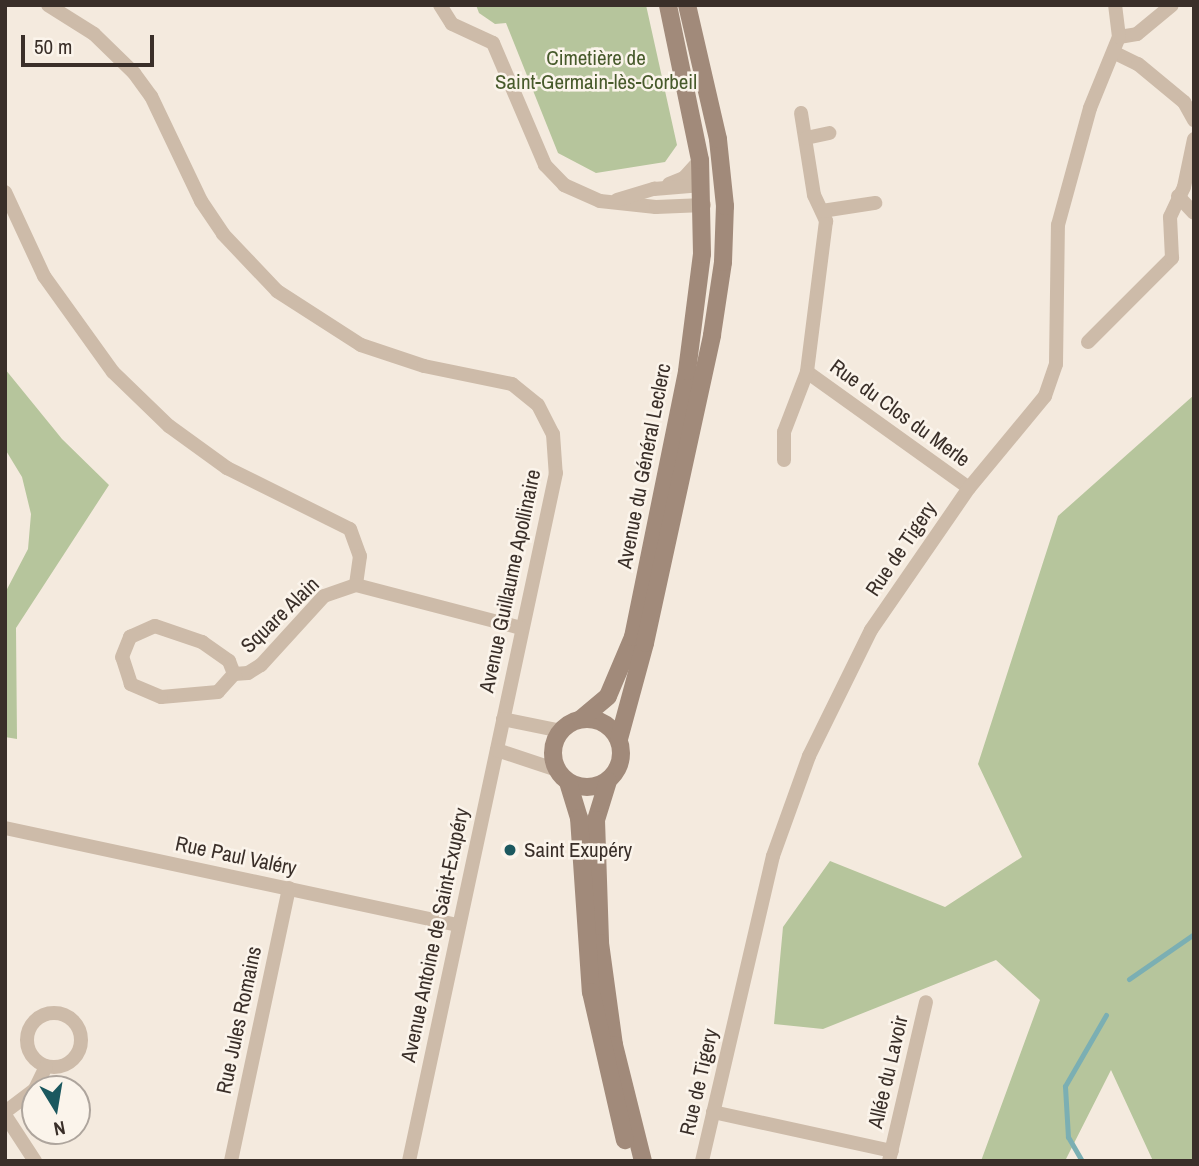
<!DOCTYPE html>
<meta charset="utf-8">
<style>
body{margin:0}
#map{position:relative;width:1199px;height:1166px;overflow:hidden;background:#f4eade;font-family:"Archivo Narrow",sans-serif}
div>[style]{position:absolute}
.green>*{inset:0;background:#b6c59c}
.stream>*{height:5px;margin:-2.5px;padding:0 2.5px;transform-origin:2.5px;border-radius:2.5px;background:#7bafb3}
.minor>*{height:14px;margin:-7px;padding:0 7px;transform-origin:7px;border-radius:7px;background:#cdbba9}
.minor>.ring{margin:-7px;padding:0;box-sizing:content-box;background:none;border:14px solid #cdbba9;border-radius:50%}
.secondary>*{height:18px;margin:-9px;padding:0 9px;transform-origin:9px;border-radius:9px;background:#a18a7a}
.secondary>.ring{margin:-9px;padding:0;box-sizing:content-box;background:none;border:18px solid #a18a7a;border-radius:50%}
.dots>*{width:19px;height:19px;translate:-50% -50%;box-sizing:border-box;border:4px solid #fbf4eb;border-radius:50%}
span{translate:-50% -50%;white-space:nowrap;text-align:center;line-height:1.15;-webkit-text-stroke:5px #fbf4eb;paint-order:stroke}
.park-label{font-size:21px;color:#475a2b}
.street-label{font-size:21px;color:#3a2f29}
.poi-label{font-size:21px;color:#3a2f29}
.left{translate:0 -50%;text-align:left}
.frame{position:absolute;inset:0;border:7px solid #3a2f29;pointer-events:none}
.north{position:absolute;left:21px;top:1075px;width:70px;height:70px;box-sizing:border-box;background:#fbf4eb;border:2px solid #aea59d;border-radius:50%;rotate:169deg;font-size:19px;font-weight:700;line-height:28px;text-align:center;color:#3a2f29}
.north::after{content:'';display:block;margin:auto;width:24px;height:32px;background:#1b585f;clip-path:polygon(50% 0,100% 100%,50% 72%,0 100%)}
.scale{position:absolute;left:21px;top:35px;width:133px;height:32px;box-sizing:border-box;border:4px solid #3a2f29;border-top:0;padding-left:9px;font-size:21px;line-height:24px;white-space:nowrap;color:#3a2f29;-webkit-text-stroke:5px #fbf4eb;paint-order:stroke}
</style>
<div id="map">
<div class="green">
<div style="clip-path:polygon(476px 5px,646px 5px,677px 145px,665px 162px,596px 173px,558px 153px,506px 23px,495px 24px,479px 13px)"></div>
<div style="clip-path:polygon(5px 369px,62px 439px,109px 485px,16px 628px,17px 739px,5px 737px,5px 593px,28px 549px,31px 514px,22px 477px,5px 449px)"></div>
<div style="clip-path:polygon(1194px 395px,1194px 1161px,1153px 1161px,1111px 1070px,1065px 1161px,981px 1161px,1040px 1000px,996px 960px,823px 1029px,774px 1024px,783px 927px,830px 861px,945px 907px,1022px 857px,978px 764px,1058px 516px)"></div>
</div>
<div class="stream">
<div style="left:1129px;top:979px;width:79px;rotate:-34.7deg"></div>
<div style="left:1082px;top:1161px;width:28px;rotate:-120deg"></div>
<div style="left:1068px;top:1137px;width:51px;rotate:-93.4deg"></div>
<div style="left:1065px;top:1086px;width:82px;rotate:-60deg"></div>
</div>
<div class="minor">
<div style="left:48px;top:5px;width:54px;rotate:32.2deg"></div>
<div style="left:94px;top:34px;width:56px;rotate:44.3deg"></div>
<div style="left:134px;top:73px;width:29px;rotate:54deg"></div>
<div style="left:151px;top:96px;width:116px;rotate:64.5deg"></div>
<div style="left:201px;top:201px;width:40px;rotate:56deg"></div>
<div style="left:223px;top:234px;width:79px;rotate:46.5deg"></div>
<div style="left:277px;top:291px;width:100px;rotate:32.7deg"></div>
<div style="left:361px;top:345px;width:66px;rotate:18.4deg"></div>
<div style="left:424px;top:366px;width:90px;rotate:11.6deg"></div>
<div style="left:512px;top:384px;width:33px;rotate:39deg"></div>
<div style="left:538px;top:405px;width:33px;rotate:63deg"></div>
<div style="left:553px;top:434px;width:39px;rotate:86deg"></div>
<div style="left:556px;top:473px;width:704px;rotate:102.06deg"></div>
<div style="left:440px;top:5px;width:22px;rotate:58deg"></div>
<div style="left:452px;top:24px;width:45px;rotate:24.9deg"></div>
<div style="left:493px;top:43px;width:133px;rotate:66.9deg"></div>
<div style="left:545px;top:165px;width:28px;rotate:46deg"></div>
<div style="left:564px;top:185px;width:39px;rotate:24deg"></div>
<div style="left:600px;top:201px;width:56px;rotate:6.1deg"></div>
<div style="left:656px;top:207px;width:48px;rotate:-2.4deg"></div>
<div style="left:1119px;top:37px;width:18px;rotate:-9deg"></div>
<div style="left:1137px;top:34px;width:45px;rotate:-39.6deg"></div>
<div style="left:1115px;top:53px;width:25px;rotate:26deg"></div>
<div style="left:1138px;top:64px;width:60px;rotate:39.6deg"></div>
<div style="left:1184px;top:102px;width:21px;rotate:61deg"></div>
<div style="left:801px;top:113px;width:83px;rotate:81deg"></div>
<div style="left:814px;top:195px;width:29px;rotate:65deg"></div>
<div style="left:826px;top:221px;width:152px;rotate:97.2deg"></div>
<div style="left:807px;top:372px;width:199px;rotate:35.6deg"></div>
<div style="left:806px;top:138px;width:24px;rotate:-12deg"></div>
<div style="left:669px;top:184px;width:16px;rotate:-22deg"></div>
<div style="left:684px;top:178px;width:24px;rotate:-48deg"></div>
<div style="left:5px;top:192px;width:93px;rotate:65.1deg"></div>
<div style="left:44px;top:276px;width:118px;rotate:54.3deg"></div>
<div style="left:113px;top:372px;width:78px;rotate:44deg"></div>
<div style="left:169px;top:426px;width:72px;rotate:35.9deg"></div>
<div style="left:227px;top:468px;width:137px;rotate:26.4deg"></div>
<div style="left:350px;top:529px;width:29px;rotate:70deg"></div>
<div style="left:360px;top:556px;width:29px;rotate:98deg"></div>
<div style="left:356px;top:585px;width:171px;rotate:14.6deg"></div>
<div style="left:1178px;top:196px;width:23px;rotate:47deg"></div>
<div style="left:617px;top:200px;width:39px;rotate:-17deg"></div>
<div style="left:654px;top:189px;width:48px;rotate:-4.8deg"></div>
<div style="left:822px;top:211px;width:54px;rotate:-8.6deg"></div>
<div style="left:1088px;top:342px;width:119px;rotate:-45deg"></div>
<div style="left:1172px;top:258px;width:41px;rotate:-92.8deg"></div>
<div style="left:1170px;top:217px;width:33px;rotate:-65deg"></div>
<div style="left:1184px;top:187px;width:49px;rotate:-78.2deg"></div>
<div style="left:784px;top:460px;width:28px;rotate:-90deg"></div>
<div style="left:784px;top:432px;width:64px;rotate:-69deg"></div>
<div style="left:234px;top:674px;width:24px;rotate:132deg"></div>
<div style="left:218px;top:692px;width:57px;rotate:175deg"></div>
<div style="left:161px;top:697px;width:33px;rotate:-157deg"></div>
<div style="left:131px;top:684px;width:28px;rotate:-108deg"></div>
<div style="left:122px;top:657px;width:22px;rotate:-68deg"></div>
<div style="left:130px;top:637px;width:27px;rotate:-24deg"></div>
<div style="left:155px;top:626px;width:50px;rotate:18.8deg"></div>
<div style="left:202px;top:642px;width:33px;rotate:35deg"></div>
<div style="left:229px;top:661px;width:14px;rotate:69deg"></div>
<div style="left:234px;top:674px;width:14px;rotate:-4deg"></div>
<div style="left:248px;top:673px;width:15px;rotate:-32deg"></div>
<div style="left:261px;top:665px;width:93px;rotate:-47.6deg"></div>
<div style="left:324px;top:596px;width:34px;rotate:-19deg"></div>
<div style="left:503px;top:719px;width:59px;rotate:11.7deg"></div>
<div style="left:497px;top:750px;width:63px;rotate:18.4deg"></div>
<div style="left:5px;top:828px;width:464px;rotate:12.1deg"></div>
<div class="ring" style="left:27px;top:1013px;width:40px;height:40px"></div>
<div style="left:5px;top:1112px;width:38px;rotate:-37deg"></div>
<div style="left:35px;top:1089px;width:25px;rotate:-64deg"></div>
<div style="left:713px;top:1112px;width:183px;rotate:12.3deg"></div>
<div style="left:5px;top:1115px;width:55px;rotate:56.9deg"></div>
<div style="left:231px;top:1161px;width:279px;rotate:-78deg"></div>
<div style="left:702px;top:1161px;width:313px;rotate:-76.9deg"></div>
<div style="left:773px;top:856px;width:106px;rotate:-70.2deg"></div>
<div style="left:809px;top:756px;width:140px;rotate:-63.8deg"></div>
<div style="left:871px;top:630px;width:173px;rotate:-55.4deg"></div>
<div style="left:969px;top:488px;width:119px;rotate:-50.4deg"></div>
<div style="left:1045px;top:396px;width:34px;rotate:-71deg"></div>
<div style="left:1056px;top:364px;width:139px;rotate:-89.2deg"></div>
<div style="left:1058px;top:225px;width:121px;rotate:-74.7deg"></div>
<div style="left:1090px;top:108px;width:77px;rotate:-67.8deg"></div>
<div style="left:1119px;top:37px;width:32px;rotate:-97deg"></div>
<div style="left:889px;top:1161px;width:163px;rotate:-76.9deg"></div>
</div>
<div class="secondary">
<div class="ring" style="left:553px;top:719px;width:50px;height:50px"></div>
<div style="left:581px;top:719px;width:35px;rotate:-40deg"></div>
<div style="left:608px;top:696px;width:64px;rotate:-67deg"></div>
<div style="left:633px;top:637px;width:271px;rotate:-78.5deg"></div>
<div style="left:687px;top:371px;width:118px;rotate:-82.7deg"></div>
<div style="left:702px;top:254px;width:94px;rotate:-91.2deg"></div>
<div style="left:700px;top:160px;width:158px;rotate:-101.7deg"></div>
<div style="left:619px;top:739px;width:99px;rotate:-74.8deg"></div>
<div style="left:645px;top:643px;width:315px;rotate:-77.7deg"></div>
<div style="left:712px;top:335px;width:74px;rotate:-81.4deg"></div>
<div style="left:723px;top:262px;width:56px;rotate:-88deg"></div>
<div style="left:725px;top:206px;width:67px;rotate:-96deg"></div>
<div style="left:718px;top:139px;width:138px;rotate:-103deg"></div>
<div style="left:608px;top:781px;width:41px;rotate:107.1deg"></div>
<div style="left:596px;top:820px;width:123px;rotate:88.1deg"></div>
<div style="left:600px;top:943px;width:103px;rotate:82.2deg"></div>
<div style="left:614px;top:1045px;width:120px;rotate:76deg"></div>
<div style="left:568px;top:782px;width:38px;rotate:73deg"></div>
<div style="left:579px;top:818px;width:174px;rotate:86.1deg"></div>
<div style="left:591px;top:992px;width:152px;rotate:77.1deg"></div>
</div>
<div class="dots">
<div style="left:510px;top:850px;background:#1b585f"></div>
</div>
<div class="park-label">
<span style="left:596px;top:70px">Cimetière de<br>Saint-Germain-lès-Corbeil</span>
</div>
<div class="street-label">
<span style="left:900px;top:413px;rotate:36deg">Rue du Clos du Merle</span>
<span style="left:644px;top:466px;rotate:-79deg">Avenue du Général Leclerc</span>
<span style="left:901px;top:549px;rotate:-56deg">Rue de Tigery</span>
<span style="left:510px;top:581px;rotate:-78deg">Avenue Guillaume Apollinaire</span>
<span style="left:280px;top:615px;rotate:-44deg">Square Alain</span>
<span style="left:236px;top:856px;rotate:12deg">Rue Paul Valéry</span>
<span style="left:435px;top:935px;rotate:-78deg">Avenue Antoine de Saint-Exupéry</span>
<span style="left:239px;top:1020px;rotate:-78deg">Rue Jules Romains</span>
<span style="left:888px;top:1072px;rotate:-77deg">Allée du Lavoir</span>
<span style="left:699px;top:1082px;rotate:-77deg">Rue de Tigery</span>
</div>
<div class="poi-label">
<span class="left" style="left:524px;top:850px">Saint Exupéry</span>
</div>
<div class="frame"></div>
<div class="north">N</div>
<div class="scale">50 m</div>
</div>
